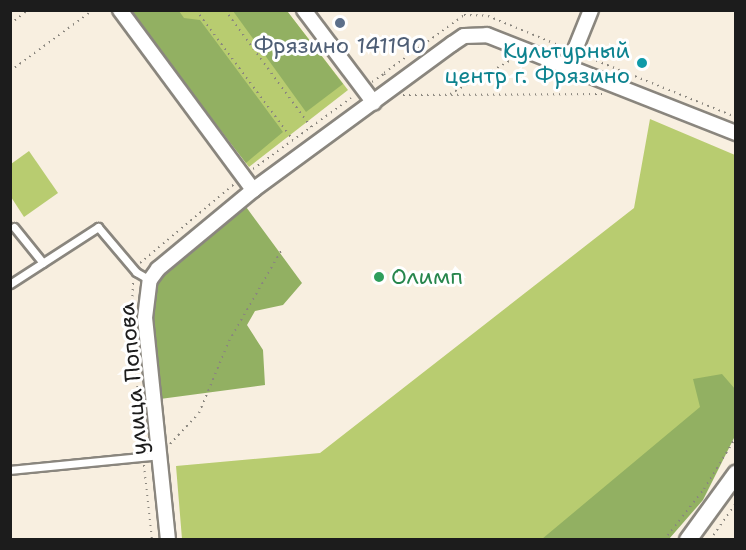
<!DOCTYPE html>
<meta charset="utf-8">
<style>
body{margin:0}
#map{position:relative;width:746px;height:550px;overflow:hidden;background:#f8efe0;font-family:"Shantell Sans",sans-serif}
div>[style]{position:absolute}
.green>*{inset:0;background:#b8cc70}
.forest>*{inset:0;background:#92b062}
.path>*{height:2px;margin-top:-1px;transform-origin:0;background:repeating-linear-gradient(90deg,#8a867e 0 1.5px,transparent 0 6px)}
.roads{filter:drop-shadow(2px 0 #8a867e) drop-shadow(-2px 0 #8a867e) drop-shadow(0 2px #8a867e) drop-shadow(0 -2px #8a867e)}
.service>*{height:7px;margin:-3.5px;padding:0 3.5px;transform-origin:3.5px;border-radius:3.5px;background:#fff}
.minor>*{height:14px;margin:-7px;padding:0 7px;transform-origin:7px;border-radius:7px;background:#fff}
.tertiary>*{height:16px;margin:-8px;padding:0 8px;transform-origin:8px;border-radius:8px;background:#fff}
.dots>*{width:16px;height:16px;translate:-50% -50%;box-sizing:border-box;border:3px solid #fff;border-radius:50%}
span{translate:-50% -50%;white-space:nowrap;text-align:center;line-height:1.15;-webkit-text-stroke:6px #fff;paint-order:stroke}
.service-label{font-size:22px;color:#4e5e75}
.culture-label{font-size:22px;color:#0d838f}
.right{translate:-100% -50%;text-align:right}
.leisure-label{font-size:22px;color:#27864d}
.left{translate:0 -50%;text-align:left}
.street-label{font-size:22px;color:#1c1c1c}
.frame{position:absolute;inset:0;border:12px solid #1c1c1c;pointer-events:none}
</style>
<div id="map">
<div class="green">
<div style="clip-path:polygon(129px 11px,287px 11px,348px 90px,249px 167px)"></div>
<div style="clip-path:polygon(650px 119px,735px 155px,735px 405px,646px 539px,182px 539px,176px 466px,320px 453px,634px 208px)"></div>
<div style="clip-path:polygon(29px 151px,58px 193px,24px 217px,11px 197px,11px 164px)"></div>
</div>
<div class="forest">
<div style="clip-path:polygon(129px 11px,179px 11px,184px 18px,200px 20px,283px 132px,246px 163px)"></div>
<div style="clip-path:polygon(233px 11px,287px 11px,343px 84px,306px 112px)"></div>
<div style="clip-path:polygon(241px 200px,302px 283px,283px 305px,255px 311px,247px 325px,263px 350px,265px 385px,160px 399px,152px 303px,161px 276px)"></div>
<div style="clip-path:polygon(722px 374px,735px 389px,735px 436px,703px 500px,669px 539px,542px 539px,700px 407px,693px 379px)"></div>
</div>
<div class="path">
<div style="left:196px;top:10px;width:162px;rotate:53.3deg"></div>
<div style="left:225px;top:10px;width:145px;rotate:53.7deg"></div>
<div style="left:10px;top:24px;width:23px;rotate:-38deg"></div>
<div style="left:585px;top:56px;width:163px;rotate:22deg"></div>
<div style="left:10px;top:71px;width:103px;rotate:-36.3deg"></div>
<div style="left:384px;top:73px;width:99px;rotate:-35.9deg"></div>
<div style="left:464px;top:15px;width:24px;rotate:2deg"></div>
<div style="left:488px;top:16px;width:81px;rotate:22.5deg"></div>
<div style="left:372px;top:82px;width:14px;rotate:-34deg"></div>
<div style="left:384px;top:74px;width:4px;rotate:56deg"></div>
<div style="left:450px;top:94px;width:72px;rotate:-29.1deg"></div>
<div style="left:403px;top:95px;width:199px;rotate:-0.3deg"></div>
<div style="left:253px;top:169px;width:121px;rotate:-35.9deg"></div>
<div style="left:140px;top:263px;width:123px;rotate:-40deg"></div>
<div style="left:133px;top:283px;width:37px;rotate:93deg"></div>
<div style="left:131px;top:320px;width:128px;rotate:84.6deg"></div>
<div style="left:170px;top:444px;width:42px;rotate:-46.9deg"></div>
<div style="left:199px;top:413px;width:78px;rotate:-67.4deg"></div>
<div style="left:229px;top:341px;width:104px;rotate:-60deg"></div>
<div style="left:144px;top:465px;width:75px;rotate:83.9deg"></div>
<div style="left:664px;top:540px;width:65px;rotate:-51.9deg"></div>
<div style="left:704px;top:489px;width:61px;rotate:-58.4deg"></div>
<div style="left:710px;top:540px;width:45px;rotate:-54.9deg"></div>
</div>
<div class="roads">
<div class="service">
<div style="left:14px;top:227px;width:46px;rotate:51.1deg"></div>
<div style="left:10px;top:284px;width:105px;rotate:-32.9deg"></div>
<div style="left:98px;top:227px;width:59px;rotate:49.8deg"></div>
<div style="left:136px;top:272px;width:16px;rotate:30deg"></div>
<div style="left:10px;top:470px;width:151px;rotate:-5.7deg"></div>
</div>
<div class="minor">
<div style="left:120px;top:10px;width:224px;rotate:53.5deg"></div>
<div style="left:304px;top:10px;width:116px;rotate:53deg"></div>
<div style="left:568px;top:67px;width:61px;rotate:-68deg"></div>
<div style="left:168px;top:540px;width:223px;rotate:-95.9deg"></div>
<div style="left:145px;top:318px;width:38px;rotate:-83deg"></div>
<div style="left:150px;top:280px;width:14px;rotate:-54deg"></div>
<div style="left:158px;top:269px;width:124px;rotate:-39.7deg"></div>
<div style="left:253px;top:190px;width:247px;rotate:-36.3deg"></div>
<div style="left:452px;top:44px;width:14px;rotate:-34deg"></div>
<div style="left:464px;top:36px;width:23px;rotate:-2deg"></div>
<div style="left:487px;top:35px;width:268px;rotate:21.5deg"></div>
</div>
<div class="tertiary">
<div style="left:688px;top:540px;width:82px;rotate:-54deg"></div>
</div>
</div>
<div class="dots">
<div style="left:340px;top:23px;background:#5c6f8a"></div>
<div style="left:642px;top:63px;background:#0f9aa8"></div>
<div style="left:379px;top:277px;background:#2e9e5b"></div>
</div>
<div class="service-label">
<span style="left:340px;top:46px">Фрязино 141190</span>
</div>
<div class="culture-label">
<span class="right" style="left:630px;top:63px">Культурный<br>центр г. Фрязино</span>
</div>
<div class="leisure-label">
<span class="left" style="left:391px;top:277px">Олимп</span>
</div>
<div class="street-label">
<span style="left:133px;top:379px;rotate:-95deg">улица Попова</span>
</div>
<div class="frame"></div>
</div>
